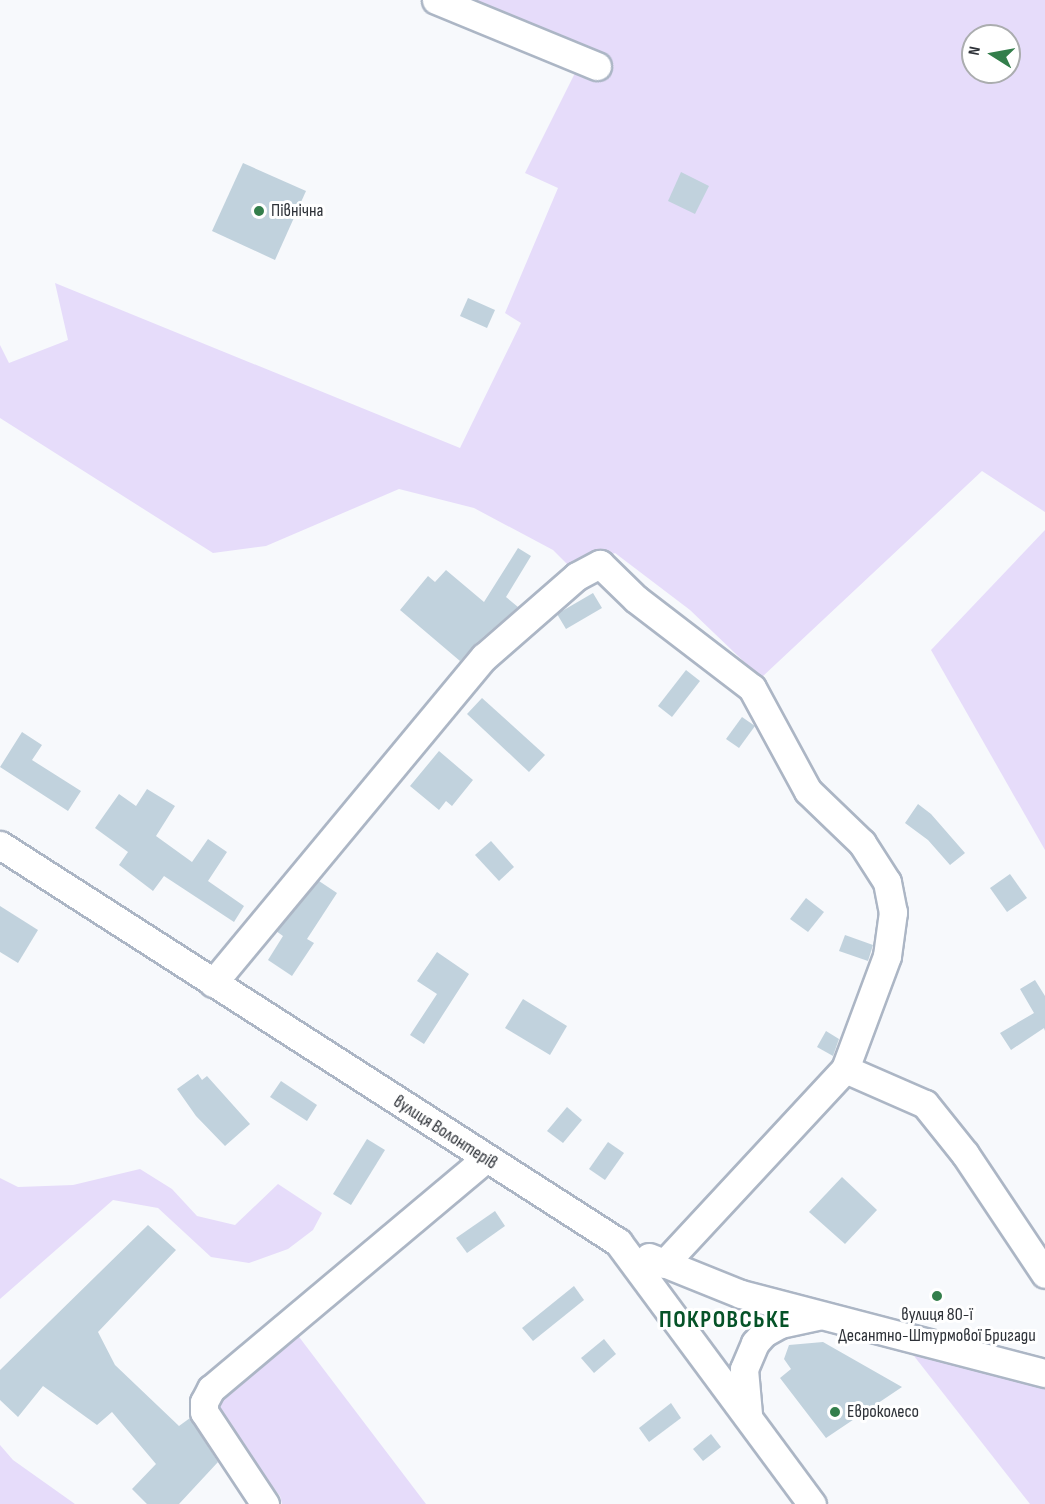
<!DOCTYPE html>
<meta charset="utf-8">
<style>
body{margin:0}
#map{position:relative;width:1045px;height:1504px;overflow:hidden;background:#f7f9fc;font-family:"Sofia Sans Condensed",sans-serif}
div>[style]{position:absolute}
.green>*{inset:0;background:#e6dcfa}
.building>*{inset:0;background:#c1d2dd}
.roads{filter:drop-shadow(2px 0 #acb6c5) drop-shadow(-2px 0 #acb6c5) drop-shadow(0 2px #acb6c5) drop-shadow(0 -2px #acb6c5)}
.minor>*{height:27px;margin:-13.5px;padding:0 13.5px;transform-origin:13.5px;border-radius:13.5px;background:#fff}
.dots>*{width:16px;height:16px;translate:-50% -50%;box-sizing:border-box;border:3px solid #fff;border-radius:50%}
span{translate:-50% -50%;white-space:nowrap;text-align:center;line-height:1.15;-webkit-text-stroke:6px #fff;paint-order:stroke}
.poi-label{font-size:18px;color:#2d3137}
.left{translate:0 -50%;text-align:left}
.street-label{font-size:18px;color:#2d3137}
.district-label{font-size:24px;color:#065328;font-weight:700;letter-spacing:1.5px}
.north{position:absolute;left:961px;top:24px;width:60px;height:60px;box-sizing:border-box;background:#fff;border:2px solid #abadaf;border-radius:50%;rotate:281deg;font-size:16px;font-weight:700;line-height:24px;text-align:center;color:#2d3137}
.north::after{content:'';display:block;margin:auto;width:21px;height:27px;background:#337e4b;clip-path:polygon(50% 0,100% 100%,50% 72%,0 100%)}
</style>
<div id="map">
<div class="green">
<div style="clip-path:polygon(evenodd,435px 0,1045px 0,1045px 512px,982px 471px,761px 678px,690px 610px,615px 553px,574px 571px,553px 550px,474px 508px,399px 489px,266px 546px,213px 553px,0 418px,0 345px,9px 363px,68px 340px,55px 283px,460px 448px,521px 323px,505px 313px,558px 188px,525px 173px,579px 65px,435px 0,973px 36px,1009px 36px,1009px 72px,973px 72px,973px 36px)"></div>
<div style="clip-path:polygon(1045px 530px,1045px 850px,931px 650px)"></div>
<div style="clip-path:polygon(140px 1169px,172px 1189px,197px 1216px,235px 1225px,278px 1184px,322px 1213px,313px 1230px,288px 1249px,249px 1263px,211px 1257px,158px 1208px,113px 1200px,0 1299px,0 1178px,18px 1187px,73px 1185px)"></div>
<div style="clip-path:polygon(290px 1325px,426px 1504px,282px 1504px,280px 1496px,204px 1402px)"></div>
<div style="clip-path:polygon(896px 1333px,1045px 1373px,1045px 1504px,1030px 1504px)"></div>
<div style="clip-path:polygon(0 1445px,13px 1460px,75px 1504px,0 1504px)"></div>
</div>
<div class="building">
<div style="clip-path:polygon(243px 163px,306px 191px,275px 260px,212px 231px)"></div>
<div style="clip-path:polygon(681px 172px,709px 186px,695px 214px,668px 201px)"></div>
<div style="clip-path:polygon(468px 298px,495px 310px,487px 328px,460px 316px)"></div>
<div style="clip-path:polygon(518px 548px,531px 556px,506px 597px,518px 607px,474px 645px,460px 661px,400px 610px,428px 576px,435px 582px,446px 570px,484px 602px)"></div>
<div style="clip-path:polygon(593px 593px,602px 608px,566px 629px,557px 614px)"></div>
<div style="clip-path:polygon(686px 670px,700px 681px,672px 717px,658px 706px)"></div>
<div style="clip-path:polygon(482px 698px,545px 755px,529px 772px,467px 714px)"></div>
<div style="clip-path:polygon(742px 717px,755px 726px,739px 748px,726px 739px)"></div>
<div style="clip-path:polygon(22px 732px,42px 745px,32px 760px,81px 791px,68px 811px,0 767px)"></div>
<div style="clip-path:polygon(439px 751px,473px 780px,452px 806px,446px 801px,439px 810px,410px 786px)"></div>
<div style="clip-path:polygon(147px 789px,175px 806px,156px 836px,192px 862px,208px 839px,227px 852px,208px 881px,244px 906px,234px 922px,164px 876px,153px 891px,119px 865px,128px 852px,95px 828px,119px 794px,136px 806px)"></div>
<div style="clip-path:polygon(918px 804px,931px 814px,965px 853px,950px 865px,928px 840px,905px 823px)"></div>
<div style="clip-path:polygon(491px 841px,514px 867px,499px 881px,475px 855px)"></div>
<div style="clip-path:polygon(1010px 874px,1027px 898px,1007px 912px,990px 888px)"></div>
<div style="clip-path:polygon(319px 881px,337px 893px,307px 939px,314px 943px,292px 976px,268px 960px,283px 936px,276px 931px)"></div>
<div style="clip-path:polygon(806px 898px,824px 912px,808px 932px,790px 919px)"></div>
<div style="clip-path:polygon(0 906px,38px 930px,18px 963px,0 952px)"></div>
<div style="clip-path:polygon(845px 935px,873px 945px,868px 961px,839px 951px)"></div>
<div style="clip-path:polygon(437px 952px,469px 974px,424px 1044px,410px 1035px,437px 994px,417px 981px)"></div>
<div style="clip-path:polygon(1035px 980px,1045px 996px,1045px 1031px,1044px 1028px,1011px 1050px,1000px 1033px,1034px 1013px,1020px 989px)"></div>
<div style="clip-path:polygon(523px 999px,567px 1026px,550px 1055px,505px 1028px)"></div>
<div style="clip-path:polygon(826px 1031px,839px 1039px,833px 1056px,817px 1047px)"></div>
<div style="clip-path:polygon(198px 1074px,202px 1080px,207px 1076px,250px 1124px,225px 1146px,196px 1116px,177px 1089px)"></div>
<div style="clip-path:polygon(281px 1081px,317px 1105px,307px 1121px,270px 1097px)"></div>
<div style="clip-path:polygon(567px 1107px,582px 1120px,563px 1143px,547px 1131px)"></div>
<div style="clip-path:polygon(367px 1139px,385px 1150px,351px 1205px,333px 1194px)"></div>
<div style="clip-path:polygon(608px 1142px,624px 1153px,605px 1180px,589px 1169px)"></div>
<div style="clip-path:polygon(842px 1177px,877px 1210px,845px 1244px,809px 1212px)"></div>
<div style="clip-path:polygon(495px 1211px,505px 1226px,467px 1253px,456px 1238px)"></div>
<div style="clip-path:polygon(148px 1225px,176px 1250px,98px 1332px,115px 1365px,179px 1426px,190px 1418px,218px 1462px,179px 1504px,147px 1504px,132px 1489px,156px 1464px,112px 1412px,97px 1425px,43px 1386px,18px 1417px,0 1400px,0 1370px)"></div>
<div style="clip-path:polygon(574px 1286px,584px 1300px,533px 1341px,522px 1328px)"></div>
<div style="clip-path:polygon(604px 1339px,616px 1354px,594px 1373px,581px 1358px)"></div>
<div style="clip-path:polygon(823px 1342px,902px 1387px,826px 1438px,780px 1378px,791px 1369px,784px 1359px,789px 1345px)"></div>
<div style="clip-path:polygon(671px 1403px,681px 1418px,649px 1442px,639px 1428px)"></div>
<div style="clip-path:polygon(711px 1434px,721px 1447px,703px 1461px,693px 1449px)"></div>
</div>
<div class="roads">
<div class="minor">
<div style="left:436px;top:0;width:174px;rotate:22.3deg"></div>
<div style="left:0;top:845px;width:735px;rotate:32.72deg"></div>
<div style="left:618px;top:1242px;width:326px;rotate:53.5deg"></div>
<div style="left:213px;top:983px;width:424px;rotate:-50.3deg"></div>
<div style="left:484px;top:657px;width:123px;rotate:-41.1deg"></div>
<div style="left:577px;top:576px;width:26px;rotate:-28deg"></div>
<div style="left:600px;top:564px;width:50px;rotate:44.2deg"></div>
<div style="left:636px;top:599px;width:146px;rotate:37.5deg"></div>
<div style="left:752px;top:688px;width:117px;rotate:61.5deg"></div>
<div style="left:808px;top:791px;width:75px;rotate:43.9deg"></div>
<div style="left:862px;top:843px;width:46px;rotate:57.3deg"></div>
<div style="left:887px;top:882px;width:31px;rotate:79deg"></div>
<div style="left:893px;top:912px;width:44px;rotate:97.8deg"></div>
<div style="left:887px;top:956px;width:121px;rotate:110.4deg"></div>
<div style="left:845px;top:1069px;width:266px;rotate:132.9deg"></div>
<div style="left:845px;top:1069px;width:87px;rotate:23.6deg"></div>
<div style="left:925px;top:1104px;width:64px;rotate:51.3deg"></div>
<div style="left:965px;top:1154px;width:144px;rotate:56.3deg"></div>
<div style="left:649px;top:1257px;width:99px;rotate:21.9deg"></div>
<div style="left:741px;top:1294px;width:314px;rotate:14.6deg"></div>
<div style="left:748px;top:1414px;width:45px;rotate:-95.1deg"></div>
<div style="left:744px;top:1369px;width:28px;rotate:-67deg"></div>
<div style="left:755px;top:1343px;width:13px;rotate:-48deg"></div>
<div style="left:764px;top:1333px;width:18px;rotate:-29deg"></div>
<div style="left:780px;top:1324px;width:39px;rotate:-12deg"></div>
<div style="left:265px;top:1504px;width:110px;rotate:-123.5deg"></div>
<div style="left:204px;top:1412px;width:10px;rotate:-90deg"></div>
<div style="left:204px;top:1402px;width:15px;rotate:-62deg"></div>
<div style="left:211px;top:1389px;width:358px;rotate:-40deg"></div>
</div>
</div>
<div class="dots">
<div style="left:259px;top:211px;background:#337e4b"></div>
<div style="left:937px;top:1296px;background:#337e4b"></div>
<div style="left:835px;top:1412px;background:#337e4b"></div>
</div>
<div class="poi-label">
<span class="left" style="left:271px;top:211px">Північна</span>
<span style="left:937px;top:1326px">вулиця 80-ї<br>Десантно-Штурмової Бригади</span>
<span class="left" style="left:847px;top:1412px">Евроколесо</span>
</div>
<div class="street-label">
<span style="left:445px;top:1133px;rotate:33deg">вулиця Волонтерів</span>
</div>
<div class="district-label">
<span style="left:725px;top:1320px">ПОКРОВСЬКЕ</span>
</div>
<div class="north">N</div>
</div>
